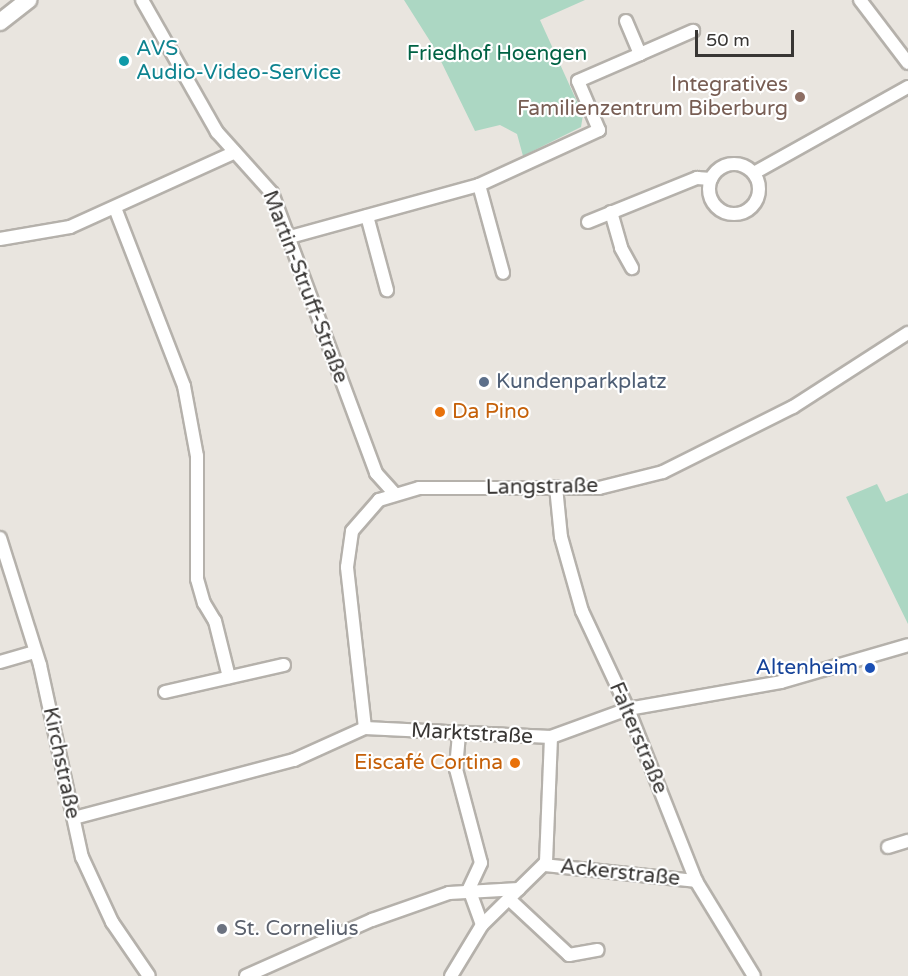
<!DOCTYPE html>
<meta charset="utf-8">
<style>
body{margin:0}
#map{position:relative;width:908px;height:976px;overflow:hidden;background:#e9e5df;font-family:"Varela Round",sans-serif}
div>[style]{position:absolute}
.green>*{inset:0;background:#acd7c3}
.roads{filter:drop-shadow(2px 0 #b5b1ab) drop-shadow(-2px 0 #b5b1ab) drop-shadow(0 2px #b5b1ab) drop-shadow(0 -2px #b5b1ab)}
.minor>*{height:12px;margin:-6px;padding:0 6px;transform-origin:6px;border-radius:6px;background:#fff}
.minor>.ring{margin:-6px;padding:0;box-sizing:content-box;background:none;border:12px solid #fff;border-radius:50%}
.secondary>*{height:16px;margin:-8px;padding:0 8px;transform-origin:8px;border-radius:8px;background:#fff}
.dots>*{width:16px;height:16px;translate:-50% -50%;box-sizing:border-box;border:3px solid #fff;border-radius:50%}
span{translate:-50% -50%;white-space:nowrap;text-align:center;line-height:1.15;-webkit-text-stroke:4.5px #fff;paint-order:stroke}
.culture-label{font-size:21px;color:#0d838f}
.left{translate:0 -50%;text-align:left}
.park-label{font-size:21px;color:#006244}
.education-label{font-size:21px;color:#785e54}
.right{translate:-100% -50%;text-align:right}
.street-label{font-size:21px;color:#383634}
.service-label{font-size:21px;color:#4e5e75}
.food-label{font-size:21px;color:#c56008}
.transit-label{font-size:21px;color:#164399}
.worship-label{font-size:21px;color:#5b616d}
.scale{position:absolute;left:695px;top:30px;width:99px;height:27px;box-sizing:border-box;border:3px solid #383634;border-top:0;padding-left:8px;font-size:18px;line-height:21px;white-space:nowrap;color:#383634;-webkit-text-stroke:4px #fff;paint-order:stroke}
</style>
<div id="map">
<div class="green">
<div style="clip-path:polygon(404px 0,585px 0,540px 20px,583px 115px,581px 127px,523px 156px,517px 134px,500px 125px,475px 131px,435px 49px)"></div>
<div style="clip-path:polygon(877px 484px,886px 502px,908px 493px,908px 624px,846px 497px)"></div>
</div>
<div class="roads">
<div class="minor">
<div style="left:142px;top:0;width:152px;rotate:60.4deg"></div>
<div style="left:217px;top:132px;width:82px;rotate:48deg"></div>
<div style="left:272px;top:193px;width:299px;rotate:69.6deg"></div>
<div style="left:376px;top:473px;width:27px;rotate:48deg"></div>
<div style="left:860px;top:0;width:79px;rotate:52.7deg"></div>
<div style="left:626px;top:21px;width:36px;rotate:67deg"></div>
<div style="left:640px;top:54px;width:58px;rotate:-23.5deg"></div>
<div class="ring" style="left:709px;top:164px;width:38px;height:38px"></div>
<div style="left:754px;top:173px;width:176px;rotate:-29.2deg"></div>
<div style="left:479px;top:185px;width:91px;rotate:74.7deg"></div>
<div style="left:115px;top:208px;width:191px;rotate:68.8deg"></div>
<div style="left:184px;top:386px;width:71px;rotate:79.5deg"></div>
<div style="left:197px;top:456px;width:123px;rotate:90deg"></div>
<div style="left:197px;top:579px;width:25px;rotate:74deg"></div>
<div style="left:204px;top:603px;width:21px;rotate:59deg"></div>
<div style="left:215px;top:621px;width:58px;rotate:76deg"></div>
<div style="left:611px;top:212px;width:37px;rotate:74deg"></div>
<div style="left:621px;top:248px;width:23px;rotate:61deg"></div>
<div style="left:367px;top:216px;width:77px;rotate:74.9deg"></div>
<div style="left:588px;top:222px;width:118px;rotate:-22deg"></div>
<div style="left:697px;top:178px;width:14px;rotate:4deg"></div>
<div style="left:290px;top:237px;width:196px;rotate:-15.4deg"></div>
<div style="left:479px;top:185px;width:132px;rotate:-24.6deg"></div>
<div style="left:599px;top:130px;width:53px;rotate:-113.2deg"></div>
<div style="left:578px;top:81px;width:68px;rotate:-23.5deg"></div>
<div style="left:0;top:239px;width:71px;rotate:-9.7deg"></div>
<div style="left:70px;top:227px;width:181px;rotate:-24.4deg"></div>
<div style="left:556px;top:487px;width:50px;rotate:84.3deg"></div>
<div style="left:561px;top:537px;width:77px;rotate:74.2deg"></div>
<div style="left:582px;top:611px;width:108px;rotate:64.9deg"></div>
<div style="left:628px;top:709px;width:185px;rotate:68.4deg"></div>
<div style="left:696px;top:881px;width:111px;rotate:58.6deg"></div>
<div style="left:0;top:538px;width:133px;rotate:72.5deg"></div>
<div style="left:40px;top:665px;width:197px;rotate:77.7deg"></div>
<div style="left:82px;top:857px;width:72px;rotate:65.2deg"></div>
<div style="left:112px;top:922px;width:65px;rotate:55.6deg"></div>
<div style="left:0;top:662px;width:35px;rotate:-16deg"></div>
<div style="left:165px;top:692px;width:122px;rotate:-12.8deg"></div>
<div style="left:365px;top:728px;width:162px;rotate:-96.4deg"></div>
<div style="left:347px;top:567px;width:36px;rotate:-82deg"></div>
<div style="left:352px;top:531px;width:41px;rotate:-48.9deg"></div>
<div style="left:379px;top:500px;width:42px;rotate:-16.7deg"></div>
<div style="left:419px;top:488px;width:180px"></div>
<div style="left:599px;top:488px;width:66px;rotate:-14deg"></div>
<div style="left:663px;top:472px;width:145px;rotate:-26.6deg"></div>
<div style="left:793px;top:407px;width:137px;rotate:-32.8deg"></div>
<div style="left:459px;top:734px;width:35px;rotate:95deg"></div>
<div style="left:456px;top:769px;width:97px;rotate:75.1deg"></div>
<div style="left:481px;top:863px;width:29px;rotate:115deg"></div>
<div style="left:469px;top:889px;width:38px;rotate:70deg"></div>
<div style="left:74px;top:818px;width:228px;rotate:-14.8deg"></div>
<div style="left:294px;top:760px;width:78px;rotate:-24.3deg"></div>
<div style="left:365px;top:728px;width:186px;rotate:2.8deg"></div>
<div style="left:551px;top:737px;width:82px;rotate:-20deg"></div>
<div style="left:628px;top:709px;width:155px;rotate:-10deg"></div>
<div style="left:781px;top:682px;width:132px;rotate:-16.2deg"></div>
<div style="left:888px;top:847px;width:21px;rotate:-17deg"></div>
<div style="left:544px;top:865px;width:153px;rotate:6deg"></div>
<div style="left:509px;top:899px;width:82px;rotate:43deg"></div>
<div style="left:569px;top:955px;width:29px;rotate:-10deg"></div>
<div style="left:246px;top:976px;width:138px;rotate:-24deg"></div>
<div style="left:372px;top:920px;width:82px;rotate:-19.3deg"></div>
<div style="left:449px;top:893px;width:70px;rotate:-3.3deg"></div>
<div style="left:451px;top:976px;width:60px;rotate:-58.7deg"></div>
<div style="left:482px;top:925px;width:90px;rotate:-44.5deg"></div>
<div style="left:546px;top:862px;width:125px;rotate:-87.7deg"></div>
</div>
<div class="secondary">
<div style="left:0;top:22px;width:36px;rotate:-38deg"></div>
</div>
</div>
<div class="dots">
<div style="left:124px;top:61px;background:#0f9aa8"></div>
<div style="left:800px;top:97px;background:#8d6e63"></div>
<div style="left:484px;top:382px;background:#5c6f8a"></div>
<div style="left:440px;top:412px;background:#e8710a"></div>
<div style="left:870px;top:668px;background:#1a4fb4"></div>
<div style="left:515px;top:763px;background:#e8710a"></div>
<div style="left:222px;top:929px;background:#6b7280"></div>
</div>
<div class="culture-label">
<span class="left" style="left:136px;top:61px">AVS<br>Audio-Video-Service</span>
</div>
<div class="park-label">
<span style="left:497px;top:54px">Friedhof Hoengen</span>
</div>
<div class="education-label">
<span class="right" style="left:788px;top:97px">Integratives<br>Familienzentrum Biberburg</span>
</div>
<div class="street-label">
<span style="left:305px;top:287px;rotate:69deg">Martin-Struff-Straße</span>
<span style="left:542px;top:487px;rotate:-1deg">Langstraße</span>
<span style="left:472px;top:734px;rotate:3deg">Marktstraße</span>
<span style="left:638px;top:738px;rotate:67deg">Falterstraße</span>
<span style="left:61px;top:763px;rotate:78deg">Kirchstraße</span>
<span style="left:620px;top:873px;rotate:6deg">Ackerstraße</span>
</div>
<div class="service-label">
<span class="left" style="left:496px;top:382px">Kundenparkplatz</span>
</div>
<div class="food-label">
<span class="left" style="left:452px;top:412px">Da Pino</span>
<span class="right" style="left:503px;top:763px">Eiscafé Cortina</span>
</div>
<div class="transit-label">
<span class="right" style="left:858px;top:668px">Altenheim</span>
</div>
<div class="worship-label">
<span class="left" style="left:234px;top:929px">St. Cornelius</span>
</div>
<div class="scale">50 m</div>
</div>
